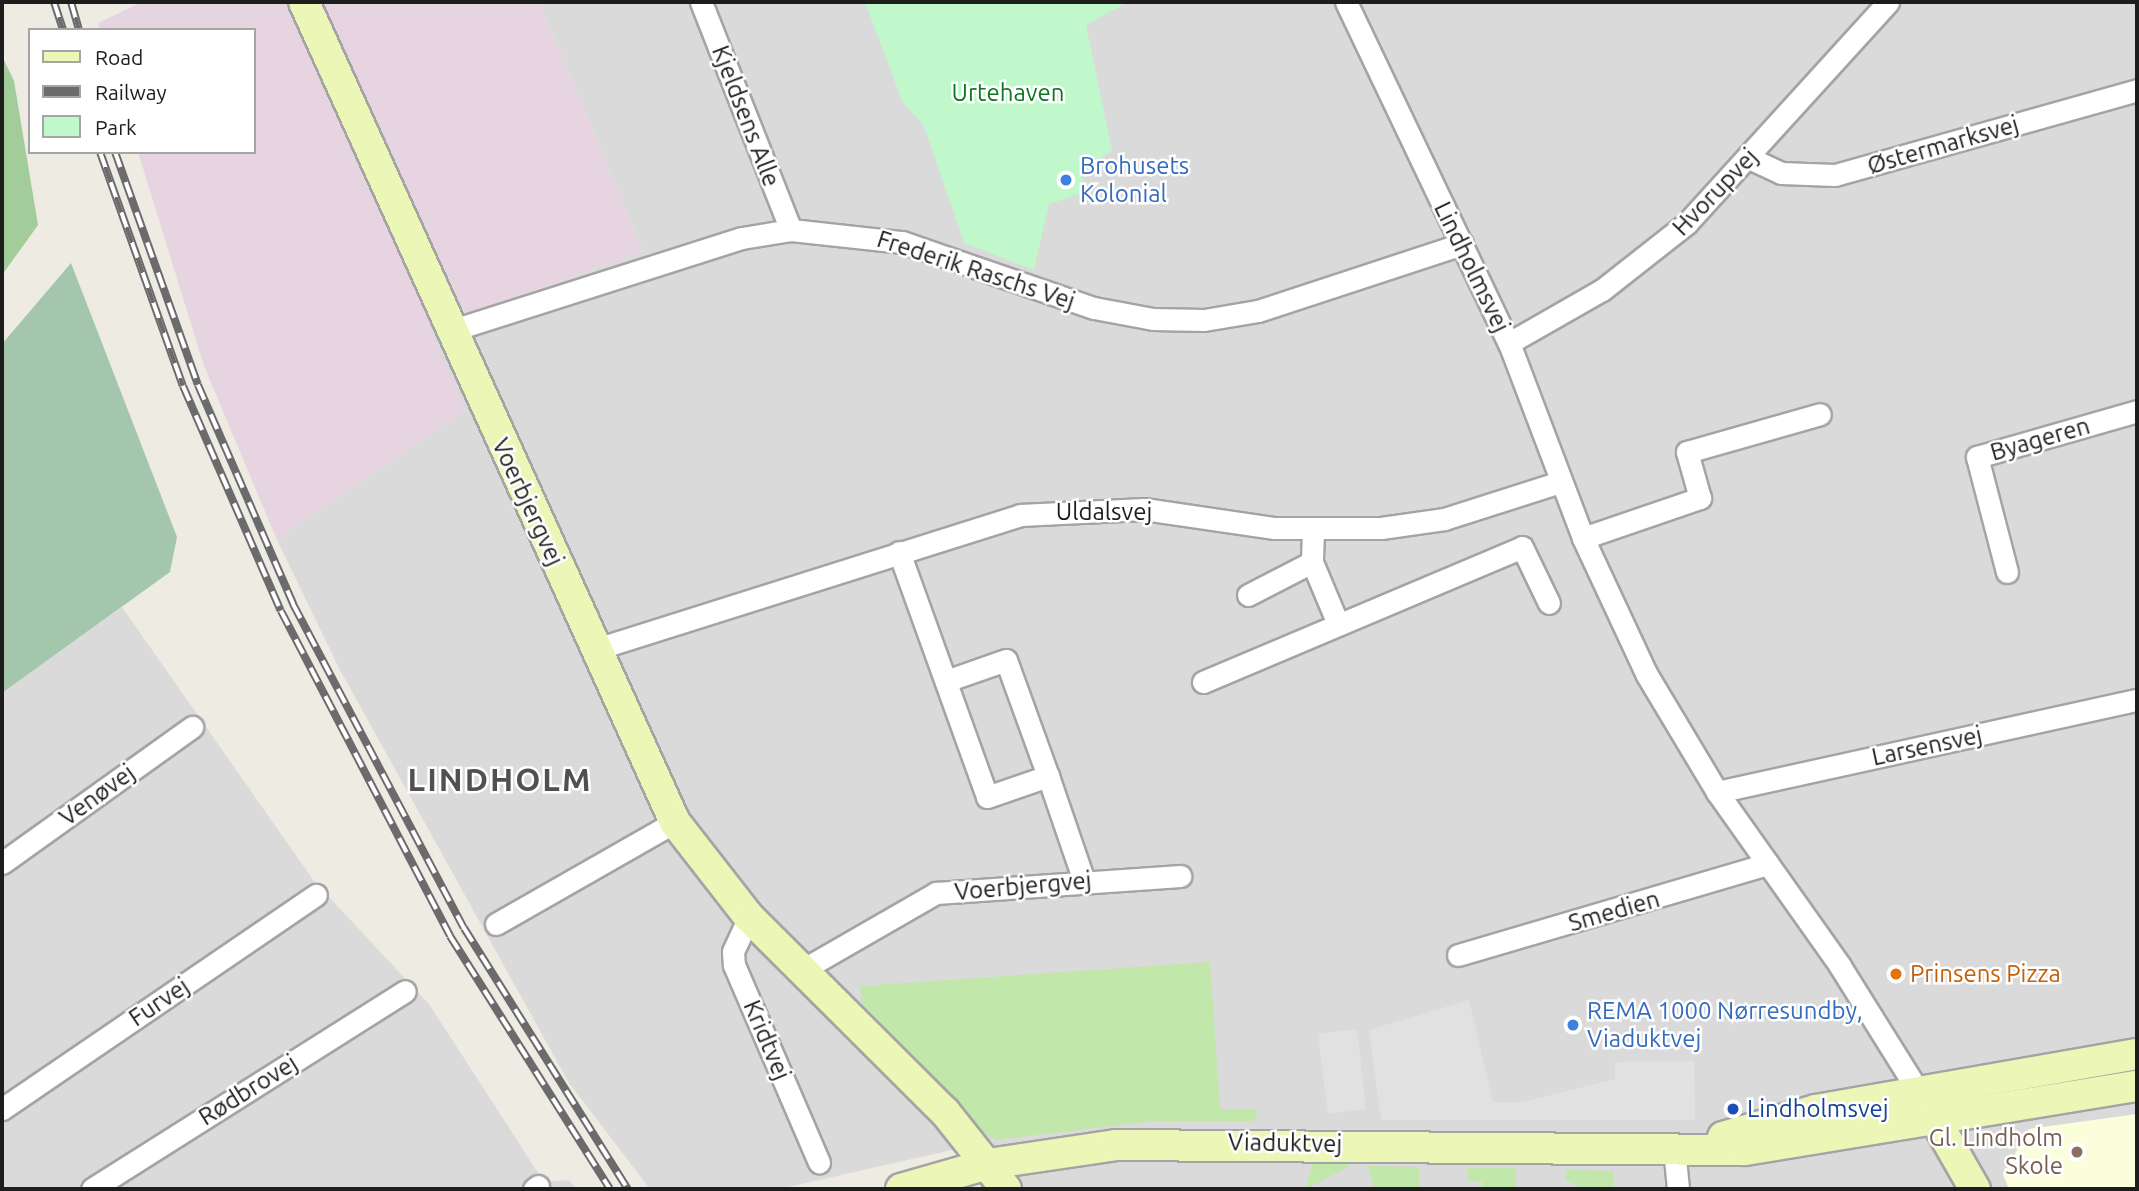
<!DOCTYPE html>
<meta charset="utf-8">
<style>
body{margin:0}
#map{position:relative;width:2139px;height:1191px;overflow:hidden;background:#eeebe3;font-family:Ubuntu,sans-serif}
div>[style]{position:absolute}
.residential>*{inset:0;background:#dbdada}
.industrial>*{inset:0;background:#e6d5e1}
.education>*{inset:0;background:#fafedb}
.grass>*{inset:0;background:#c1e7aa}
.forest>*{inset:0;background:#a2cc99}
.cemetery>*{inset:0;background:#a4c6ad}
.park>*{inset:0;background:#c0f7cb}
.parking>*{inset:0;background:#e1e1e1}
.roads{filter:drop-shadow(2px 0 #a4a4a4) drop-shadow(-2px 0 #a4a4a4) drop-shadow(0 2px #a4a4a4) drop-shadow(0 -2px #a4a4a4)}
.street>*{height:21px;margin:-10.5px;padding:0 10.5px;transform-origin:10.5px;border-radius:10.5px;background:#fff}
.secondary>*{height:30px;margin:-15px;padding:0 15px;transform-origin:15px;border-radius:15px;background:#ecf7b7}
.rail>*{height:8px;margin-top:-4px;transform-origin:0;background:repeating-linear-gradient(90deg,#fff 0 16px,#6b6b6b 0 32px);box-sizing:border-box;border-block:2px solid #6b6b6b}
.dots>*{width:19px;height:19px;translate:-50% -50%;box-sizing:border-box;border:4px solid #fff;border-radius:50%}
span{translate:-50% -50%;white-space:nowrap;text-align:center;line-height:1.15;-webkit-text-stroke:5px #fff;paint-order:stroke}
.park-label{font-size:24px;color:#0f7623}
.street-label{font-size:24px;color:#1d1d1d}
.shop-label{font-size:24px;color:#366cbe}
.left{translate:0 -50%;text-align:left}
.food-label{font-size:24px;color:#c56008}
.transit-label{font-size:24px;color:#164399}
.education-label{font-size:24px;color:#785e54}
.right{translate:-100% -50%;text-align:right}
.district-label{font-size:32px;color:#505050;font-weight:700;letter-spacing:2px}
.frame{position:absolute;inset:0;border:4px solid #1d1d1d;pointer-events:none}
.legend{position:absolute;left:28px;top:28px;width:228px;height:126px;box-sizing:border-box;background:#fff;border:2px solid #a5a5a5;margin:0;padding:9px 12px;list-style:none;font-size:21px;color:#1d1d1d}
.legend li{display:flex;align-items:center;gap:14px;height:35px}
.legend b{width:35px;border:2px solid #a5a5a5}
</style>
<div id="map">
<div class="residential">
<div style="clip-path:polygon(539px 2px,2137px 2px,2137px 1189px,1014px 1189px,992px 1141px,779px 1189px,650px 1189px,569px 1083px,340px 670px,277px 540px,465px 410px,429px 330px,643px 251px)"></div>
<div style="clip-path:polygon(122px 607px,314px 881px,429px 1004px,544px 1182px,569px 1180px,576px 1189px,2px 1189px,2px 693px)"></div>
</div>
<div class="industrial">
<div style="clip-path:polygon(142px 2px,539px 2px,643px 251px,430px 329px,465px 410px,277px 540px,204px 366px,138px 152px,254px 152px,254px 30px,100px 30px,98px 23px)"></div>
</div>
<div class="education">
<div style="clip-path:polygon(2137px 1114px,2137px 1189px,2009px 1189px,2003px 1175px,2029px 1129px)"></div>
</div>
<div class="grass">
<div style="clip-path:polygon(1210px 962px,1220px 1109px,1258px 1109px,1254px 1121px,1154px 1121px,995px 1140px,974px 1126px,862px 1003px,860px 986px)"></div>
<div style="clip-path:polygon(1312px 1164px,1347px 1164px,1348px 1167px,1306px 1189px)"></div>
<div style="clip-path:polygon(1367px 1166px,1419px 1167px,1419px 1189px,1375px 1189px)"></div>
<div style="clip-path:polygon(1468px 1168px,1516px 1168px,1515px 1189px,1482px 1189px,1482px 1181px,1468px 1181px)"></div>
<div style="clip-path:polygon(1567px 1170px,1614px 1171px,1613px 1189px,1585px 1189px,1565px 1180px)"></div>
</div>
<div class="forest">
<div style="clip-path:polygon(2px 56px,14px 81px,38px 225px,2px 275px)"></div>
</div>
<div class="cemetery">
<div style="clip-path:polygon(71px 263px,177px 537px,170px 572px,2px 693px,2px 344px)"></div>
</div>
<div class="park">
<div style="clip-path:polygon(865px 2px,1128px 2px,1086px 25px,1112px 151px,1081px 170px,1085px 192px,1049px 204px,1034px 270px,964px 243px,924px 126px,902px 101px)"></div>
</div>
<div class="parking">
<div style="clip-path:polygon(1469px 1000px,1493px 1102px,1523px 1102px,1615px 1079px,1615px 1062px,1694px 1061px,1695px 1120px,1381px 1120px,1369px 1030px)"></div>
<div style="clip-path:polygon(1357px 1029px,1366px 1109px,1328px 1114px,1318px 1034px)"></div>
</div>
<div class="roads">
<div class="street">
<div style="left:701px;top:2px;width:245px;rotate:68.5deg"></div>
<div style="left:1346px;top:2px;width:378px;rotate:64.5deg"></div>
<div style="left:1509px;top:343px;width:209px;rotate:69.2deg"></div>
<div style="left:1583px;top:538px;width:151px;rotate:65deg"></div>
<div style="left:1647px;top:675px;width:136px;rotate:59.1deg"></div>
<div style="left:1717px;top:792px;width:213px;rotate:54.7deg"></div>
<div style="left:1840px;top:966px;width:160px;rotate:58deg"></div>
<div style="left:1749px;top:158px;width:35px;rotate:25deg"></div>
<div style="left:1781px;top:173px;width:54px;rotate:2.1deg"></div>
<div style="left:1835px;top:175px;width:314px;rotate:-15.7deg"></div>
<div style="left:450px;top:331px;width:306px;rotate:-17.7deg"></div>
<div style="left:742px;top:238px;width:50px;rotate:-9.3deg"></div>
<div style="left:791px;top:230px;width:112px;rotate:6.2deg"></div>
<div style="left:902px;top:242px;width:203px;rotate:19deg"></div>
<div style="left:1094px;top:308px;width:60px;rotate:10.6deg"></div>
<div style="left:1153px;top:319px;width:51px;rotate:1.1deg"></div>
<div style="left:1204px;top:320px;width:55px;rotate:-9.5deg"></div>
<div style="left:1258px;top:311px;width:215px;rotate:-18.2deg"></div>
<div style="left:1509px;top:343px;width:107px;rotate:-29.7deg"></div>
<div style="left:1602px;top:290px;width:108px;rotate:-38.2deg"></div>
<div style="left:1687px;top:223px;width:299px;rotate:-47.7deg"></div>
<div style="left:1313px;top:531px;width:31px;rotate:92deg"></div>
<div style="left:1312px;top:562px;width:67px;rotate:67.2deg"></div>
<div style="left:1583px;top:538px;width:124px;rotate:-18.9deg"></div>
<div style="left:1700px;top:498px;width:48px;rotate:-105.8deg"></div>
<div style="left:1687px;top:452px;width:138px;rotate:-15.9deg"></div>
<div style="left:899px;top:552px;width:260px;rotate:70.2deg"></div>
<div style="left:987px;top:797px;width:65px;rotate:-19deg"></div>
<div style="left:1048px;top:776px;width:123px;rotate:-109.9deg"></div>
<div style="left:1006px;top:660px;width:64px;rotate:160.7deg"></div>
<div style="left:2007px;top:572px;width:119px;rotate:-104.6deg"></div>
<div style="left:1977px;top:457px;width:166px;rotate:-16deg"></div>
<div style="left:1248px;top:595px;width:72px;rotate:-27.3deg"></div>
<div style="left:596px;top:649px;width:445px;rotate:-17.5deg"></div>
<div style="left:1020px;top:515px;width:124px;rotate:-2.8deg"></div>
<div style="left:1144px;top:509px;width:132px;rotate:8.3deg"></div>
<div style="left:1275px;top:528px;width:106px"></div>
<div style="left:1381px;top:528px;width:64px;rotate:-8.1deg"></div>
<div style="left:1444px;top:519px;width:122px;rotate:-17.7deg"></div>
<div style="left:1203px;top:682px;width:346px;rotate:-22.9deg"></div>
<div style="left:1522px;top:547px;width:62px;rotate:64.3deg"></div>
<div style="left:1048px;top:776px;width:111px;rotate:71.1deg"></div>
<div style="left:1717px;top:792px;width:430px;rotate:-12.4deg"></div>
<div style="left:2px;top:863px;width:234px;rotate:-35.6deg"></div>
<div style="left:749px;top:917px;width:38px;rotate:115deg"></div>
<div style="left:733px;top:952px;width:13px;rotate:86deg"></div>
<div style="left:734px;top:965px;width:215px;rotate:66.7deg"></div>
<div style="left:496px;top:924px;width:206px;rotate:-29.7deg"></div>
<div style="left:1458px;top:955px;width:323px;rotate:-16.4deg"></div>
<div style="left:802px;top:970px;width:155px;rotate:-29.9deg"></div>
<div style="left:936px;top:893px;width:245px;rotate:-4deg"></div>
<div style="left:2px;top:1109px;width:380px;rotate:-34.3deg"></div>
<div style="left:1674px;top:1148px;width:41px;rotate:84.4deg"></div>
<div style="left:92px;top:1189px;width:370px;rotate:-32.3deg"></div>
<div style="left:534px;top:1189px;width:5px;rotate:-37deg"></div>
</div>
<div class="secondary">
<div style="left:304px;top:2px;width:900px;rotate:65.66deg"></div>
<div style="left:675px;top:822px;width:120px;rotate:52.1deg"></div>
<div style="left:749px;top:917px;width:276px;rotate:44.9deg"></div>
<div style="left:945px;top:1112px;width:98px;rotate:51.6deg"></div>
<div style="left:1936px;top:1121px;width:78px;rotate:60.2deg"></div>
<div style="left:1723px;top:1137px;width:97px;rotate:-16.2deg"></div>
<div style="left:1816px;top:1110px;width:326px;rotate:-9.9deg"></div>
<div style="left:901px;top:1189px;width:91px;rotate:-16deg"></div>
<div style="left:988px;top:1164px;width:129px;rotate:-8.4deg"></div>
<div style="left:1116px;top:1145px;width:629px;rotate:0.46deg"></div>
<div style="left:1745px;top:1150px;width:397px;rotate:-9.3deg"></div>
</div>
</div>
<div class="rail">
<div style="left:54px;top:2px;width:29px;rotate:72deg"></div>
<div style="left:71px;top:2px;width:29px;rotate:74deg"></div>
<div style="left:100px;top:152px;width:248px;rotate:70.5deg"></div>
<div style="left:183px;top:386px;width:245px;rotate:66.5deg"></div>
<div style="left:281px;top:611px;width:366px;rotate:62.5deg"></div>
<div style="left:450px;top:936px;width:299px;rotate:57.7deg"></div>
<div style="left:115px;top:152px;width:247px;rotate:70.4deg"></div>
<div style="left:198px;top:385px;width:239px;rotate:66.5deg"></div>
<div style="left:293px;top:604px;width:366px;rotate:62.2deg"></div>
<div style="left:464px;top:928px;width:308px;rotate:57.9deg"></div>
</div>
<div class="dots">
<div style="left:1066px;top:180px;background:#3f7fe0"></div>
<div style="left:1896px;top:974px;background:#e8710a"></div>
<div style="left:1573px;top:1025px;background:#3f7fe0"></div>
<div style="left:1733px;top:1109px;background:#1a4fb4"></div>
<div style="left:2077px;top:1152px;background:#8d6e63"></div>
</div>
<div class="park-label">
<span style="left:1008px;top:93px">Urtehaven</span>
</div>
<div class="street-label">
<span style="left:746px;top:116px;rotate:69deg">Kjeldsens Alle</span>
<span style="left:1943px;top:145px;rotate:-16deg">Østermarksvej</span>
<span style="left:1715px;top:192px;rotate:-46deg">Hvorupvej</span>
<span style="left:1472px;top:267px;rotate:64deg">Lindholmsvej</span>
<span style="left:976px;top:270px;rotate:18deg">Frederik Raschs Vej</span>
<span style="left:2040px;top:439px;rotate:-16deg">Byageren</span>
<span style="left:528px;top:502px;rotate:65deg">Voerbjergvej</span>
<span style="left:1104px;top:512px">Uldalsvej</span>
<span style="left:1927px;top:746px;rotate:-12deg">Larsensvej</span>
<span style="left:97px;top:795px;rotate:-36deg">Venøvej</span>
<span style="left:1023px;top:886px;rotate:-5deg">Voerbjergvej</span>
<span style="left:1614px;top:911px;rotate:-16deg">Smedien</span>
<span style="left:159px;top:1002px;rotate:-34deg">Furvej</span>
<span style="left:767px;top:1040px;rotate:67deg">Kridtvej</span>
<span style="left:248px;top:1090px;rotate:-32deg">Rødbrovej</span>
<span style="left:1285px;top:1143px;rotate:1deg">Viaduktvej</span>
</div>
<div class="shop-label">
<span class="left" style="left:1080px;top:180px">Brohusets<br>Kolonial</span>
<span class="left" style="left:1587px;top:1025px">REMA 1000 Nørresundby,<br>Viaduktvej</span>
</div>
<div class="food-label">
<span class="left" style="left:1910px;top:974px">Prinsens Pizza</span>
</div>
<div class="transit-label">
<span class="left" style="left:1747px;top:1109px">Lindholmsvej</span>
</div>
<div class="education-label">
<span class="right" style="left:2063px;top:1152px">Gl. Lindholm<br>Skole</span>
</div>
<div class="district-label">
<span style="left:500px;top:779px">LINDHOLM</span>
</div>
<div class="frame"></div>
<ul class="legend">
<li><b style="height:9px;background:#ecf7b7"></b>Road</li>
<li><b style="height:9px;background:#6b6b6b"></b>Railway</li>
<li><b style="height:19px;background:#c0f7cb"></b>Park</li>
</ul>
</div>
